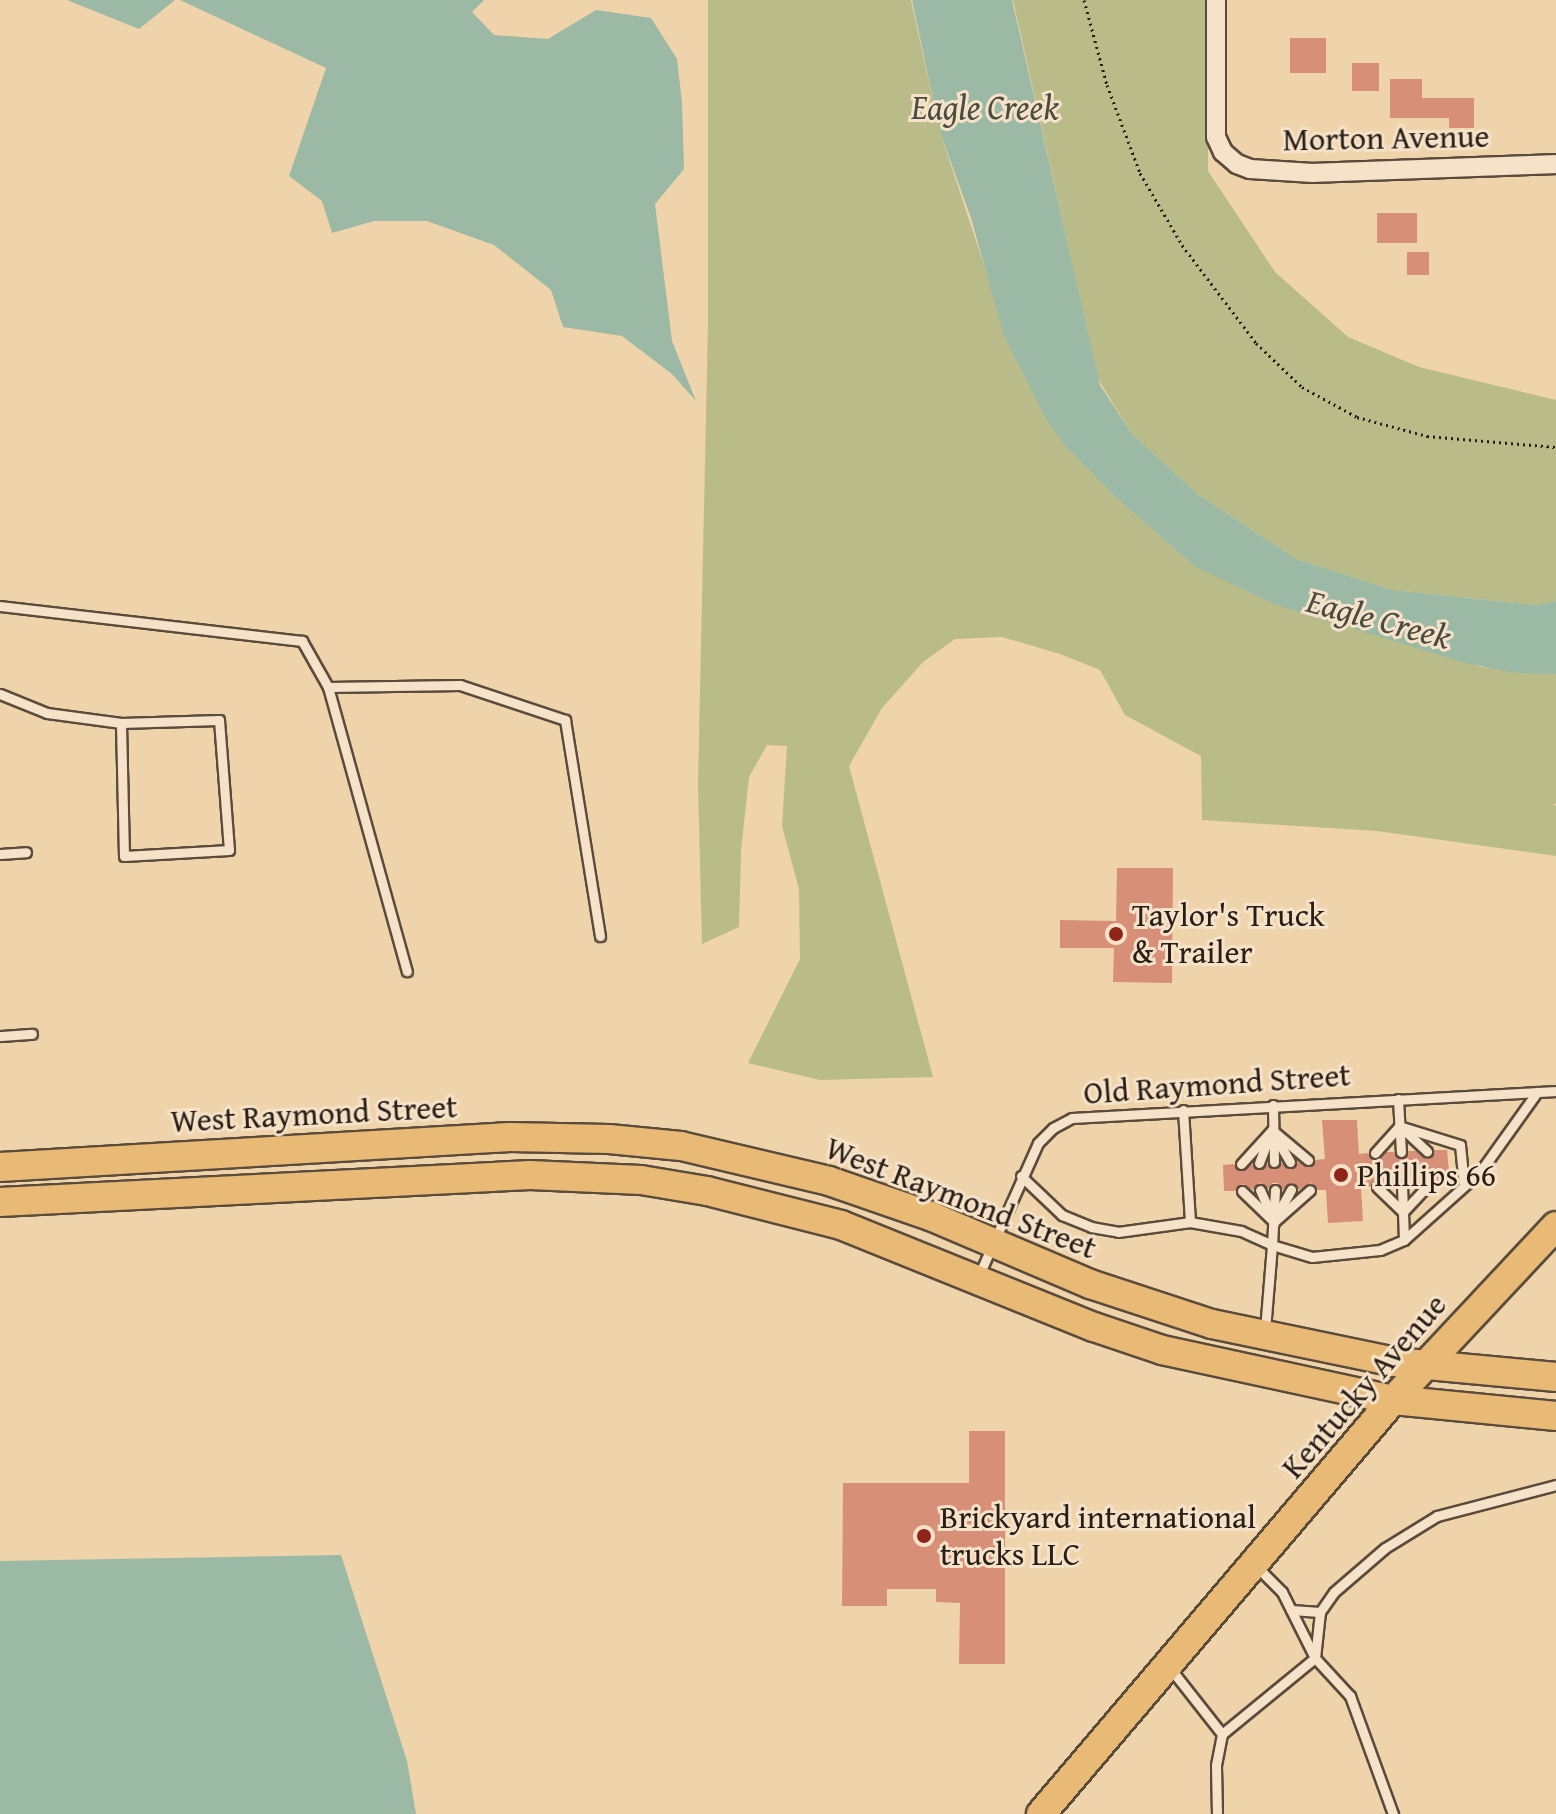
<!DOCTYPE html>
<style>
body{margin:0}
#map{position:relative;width:1556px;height:1814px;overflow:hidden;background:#efd3ab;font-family:"Gentium Book Plus",serif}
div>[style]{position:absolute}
.green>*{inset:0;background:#b9bc89}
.water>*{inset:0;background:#9bb9a4}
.building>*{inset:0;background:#d78f78}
.path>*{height:3px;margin-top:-1.5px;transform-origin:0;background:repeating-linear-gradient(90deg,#281e16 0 2px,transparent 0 6px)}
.roads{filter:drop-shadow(2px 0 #5a4b3b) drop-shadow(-2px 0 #5a4b3b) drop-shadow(0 2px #5a4b3b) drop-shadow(0 -2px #5a4b3b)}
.lane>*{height:9px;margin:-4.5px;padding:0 4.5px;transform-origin:4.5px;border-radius:4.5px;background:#f5e2c8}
.street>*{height:18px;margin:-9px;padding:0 9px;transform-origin:9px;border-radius:9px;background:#f5e2c8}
.primary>*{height:28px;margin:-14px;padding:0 14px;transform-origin:14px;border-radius:14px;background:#e8ba76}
.dots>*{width:22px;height:22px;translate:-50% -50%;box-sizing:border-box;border:4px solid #f5e2c8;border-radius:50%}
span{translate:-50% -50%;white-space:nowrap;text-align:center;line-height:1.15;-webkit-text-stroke:6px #f5e2c8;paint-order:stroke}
.street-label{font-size:32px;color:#281e16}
.poi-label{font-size:32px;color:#281e16}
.left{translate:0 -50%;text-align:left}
.water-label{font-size:34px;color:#4a4c41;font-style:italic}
</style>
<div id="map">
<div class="green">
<div style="clip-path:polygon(708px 0,911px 0,940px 132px,991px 286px,1026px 380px,1067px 448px,1115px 497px,1194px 566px,1481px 667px,1556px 674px,1556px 804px,1553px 804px,1556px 806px,1556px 856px,1377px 831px,1202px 820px,1201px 756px,1125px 715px,1100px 670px,1060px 654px,1002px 637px,955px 639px,923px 662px,882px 708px,849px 766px,933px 1077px,820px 1080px,748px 1063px,800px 959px,799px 889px,782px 826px,787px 746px,767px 745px,749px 777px,741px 851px,739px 927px,702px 944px,698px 784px,708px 323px)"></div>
<div style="clip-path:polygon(1013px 0,1208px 0,1208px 171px,1275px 272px,1348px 337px,1419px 367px,1556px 400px,1556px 601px,1535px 605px,1393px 590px,1296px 559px,1199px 495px,1132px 434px,1098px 379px)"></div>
</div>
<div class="water">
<div style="clip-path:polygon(67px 0,175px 0,139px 29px)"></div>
<div style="clip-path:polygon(180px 0,484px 0,472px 12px,494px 35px,548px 39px,596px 10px,651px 18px,677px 59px,682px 102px,684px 169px,655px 204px,672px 341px,696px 401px,672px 374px,622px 336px,563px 327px,551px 290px,494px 245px,427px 221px,374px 221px,332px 233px,322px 201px,289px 176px,326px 68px)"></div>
<div style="clip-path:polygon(912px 0,1012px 0,1100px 385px,1132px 434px,1199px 495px,1296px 559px,1393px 590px,1535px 605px,1556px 601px,1556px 674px,1515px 673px,1465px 663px,1276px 605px,1194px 566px,1115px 497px,1067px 448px,1047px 421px,1004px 336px,971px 218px,940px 132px)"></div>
<div style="clip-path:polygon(341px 1555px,407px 1761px,416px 1814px,0 1814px,0 1561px)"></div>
</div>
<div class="building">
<div style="clip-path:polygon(1290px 38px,1326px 38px,1326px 73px,1290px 73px)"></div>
<div style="clip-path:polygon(1352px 63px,1379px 63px,1379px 91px,1352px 91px)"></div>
<div style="clip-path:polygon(1390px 79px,1422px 79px,1422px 98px,1474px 98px,1474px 128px,1449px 128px,1449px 118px,1390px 118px)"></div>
<div style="clip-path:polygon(1377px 213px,1417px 213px,1417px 243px,1377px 243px)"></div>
<div style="clip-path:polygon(1407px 252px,1429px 252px,1429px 275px,1407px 275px)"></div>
<div style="clip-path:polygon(1117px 868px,1173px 868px,1172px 983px,1113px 982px,1114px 948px,1060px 948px,1060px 920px,1116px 921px)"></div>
<div style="clip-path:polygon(1322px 1120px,1357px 1120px,1359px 1154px,1368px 1153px,1373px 1160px,1386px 1152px,1394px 1152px,1401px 1159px,1408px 1151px,1416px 1151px,1426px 1158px,1434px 1150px,1447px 1150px,1450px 1181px,1437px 1182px,1429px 1176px,1419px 1184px,1409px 1184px,1401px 1178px,1395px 1185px,1387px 1186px,1374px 1180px,1370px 1187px,1361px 1188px,1363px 1221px,1328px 1223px,1326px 1190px,1317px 1190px,1312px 1183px,1298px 1190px,1292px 1183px,1282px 1190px,1278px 1183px,1272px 1183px,1268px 1189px,1260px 1183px,1253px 1190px,1243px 1184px,1235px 1191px,1224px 1191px,1223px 1165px,1234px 1164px,1240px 1171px,1252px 1164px,1257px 1170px,1267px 1164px,1275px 1169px,1281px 1162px,1291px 1169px,1297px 1161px,1308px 1167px,1315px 1160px,1325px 1159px)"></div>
<div style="clip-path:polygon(969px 1431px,1005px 1431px,1005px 1664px,959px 1664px,960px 1603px,936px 1602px,936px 1589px,887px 1589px,887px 1606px,842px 1606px,843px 1483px,969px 1483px)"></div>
</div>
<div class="path">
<div style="left:1084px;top:0;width:88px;rotate:74.9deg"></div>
<div style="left:1107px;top:85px;width:94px;rotate:69.4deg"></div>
<div style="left:1140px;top:173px;width:83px;rotate:59.7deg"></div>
<div style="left:1182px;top:245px;width:123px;rotate:52.9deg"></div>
<div style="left:1256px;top:343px;width:64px;rotate:43.7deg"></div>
<div style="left:1302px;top:387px;width:63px;rotate:28.6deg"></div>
<div style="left:1357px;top:417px;width:73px;rotate:15.2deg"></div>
<div style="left:1427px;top:436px;width:129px;rotate:4.9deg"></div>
</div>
<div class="roads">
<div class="lane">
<div style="left:0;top:606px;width:304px;rotate:6.6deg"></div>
<div style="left:302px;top:641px;width:53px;rotate:60.5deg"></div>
<div style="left:328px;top:687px;width:295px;rotate:74.5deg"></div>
<div style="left:328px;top:687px;width:132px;rotate:-0.9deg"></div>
<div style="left:460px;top:685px;width:111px;rotate:18.4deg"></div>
<div style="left:565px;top:720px;width:219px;rotate:80.8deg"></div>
<div style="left:0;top:694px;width:51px;rotate:22deg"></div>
<div style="left:47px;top:713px;width:75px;rotate:7.7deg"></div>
<div style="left:121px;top:723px;width:98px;rotate:-1.8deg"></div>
<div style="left:219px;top:720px;width:130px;rotate:85.6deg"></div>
<div style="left:229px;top:850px;width:105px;rotate:176.7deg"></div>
<div style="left:124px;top:856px;width:133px;rotate:-91.3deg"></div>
<div style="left:0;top:854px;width:26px;rotate:-4deg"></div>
<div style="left:0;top:1036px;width:32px;rotate:-4deg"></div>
<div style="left:1398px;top:1099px;width:53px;rotate:86.8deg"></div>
<div style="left:1273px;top:1105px;width:57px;rotate:89deg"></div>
<div style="left:1183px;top:1110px;width:112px;rotate:86.4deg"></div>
<div style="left:1190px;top:1222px;width:52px;rotate:10deg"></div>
<div style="left:1241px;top:1231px;width:34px;rotate:24deg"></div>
<div style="left:1272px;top:1245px;width:86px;rotate:94.7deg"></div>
<div style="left:1399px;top:1126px;width:64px;rotate:17.3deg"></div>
<div style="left:1460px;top:1145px;width:41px;rotate:84.4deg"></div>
<div style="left:1403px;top:1129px;width:33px;rotate:43deg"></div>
<div style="left:1272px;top:1130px;width:47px;rotate:39.8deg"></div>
<div style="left:1275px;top:1136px;width:30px;rotate:60deg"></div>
<div style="left:1375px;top:1153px;width:36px;rotate:-48deg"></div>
<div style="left:1259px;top:1163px;width:28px;rotate:-69deg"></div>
<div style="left:1241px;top:1164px;width:46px;rotate:-47.6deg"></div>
<div style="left:1021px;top:1176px;width:57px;rotate:43.6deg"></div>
<div style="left:1062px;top:1215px;width:31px;rotate:22deg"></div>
<div style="left:1091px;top:1227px;width:27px;rotate:10deg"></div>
<div style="left:1118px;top:1232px;width:73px;rotate:-7.9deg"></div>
<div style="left:1402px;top:1185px;width:55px;rotate:87.9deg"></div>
<div style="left:1377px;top:1187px;width:36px;rotate:44deg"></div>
<div style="left:1403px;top:1212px;width:40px;rotate:-47deg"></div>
<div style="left:1260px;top:1190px;width:27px;rotate:66deg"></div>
<div style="left:1275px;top:1190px;width:55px;rotate:93.1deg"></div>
<div style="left:1272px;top:1245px;width:42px;rotate:16.7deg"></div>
<div style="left:1312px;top:1257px;width:68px;rotate:-5.9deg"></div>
<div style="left:1380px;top:1250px;width:26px;rotate:-23deg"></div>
<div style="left:1404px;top:1240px;width:102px;rotate:-41.8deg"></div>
<div style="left:1480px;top:1172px;width:98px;rotate:-54.5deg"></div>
<div style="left:1242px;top:1191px;width:45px;rotate:44.1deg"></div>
<div style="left:1277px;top:1215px;width:29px;rotate:-61deg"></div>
<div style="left:1274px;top:1222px;width:48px;rotate:-41.6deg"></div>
<div style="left:979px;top:1275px;width:145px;rotate:-65.9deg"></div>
<div style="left:1038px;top:1143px;width:21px;rotate:-45deg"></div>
<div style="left:1053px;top:1128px;width:21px;rotate:-28deg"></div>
<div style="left:1072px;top:1118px;width:485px;rotate:-3.2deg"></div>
<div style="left:1291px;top:1610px;width:29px;rotate:4deg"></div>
<div style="left:1320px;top:1612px;width:24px;rotate:-55deg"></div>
<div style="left:1334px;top:1592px;width:67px;rotate:-40.8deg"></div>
<div style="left:1385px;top:1548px;width:61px;rotate:-31.6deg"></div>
<div style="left:1437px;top:1516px;width:123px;rotate:-14.6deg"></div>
<div style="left:1320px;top:1612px;width:46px;rotate:96.2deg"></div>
<div style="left:1315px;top:1658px;width:52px;rotate:47.4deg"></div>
<div style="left:1350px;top:1696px;width:126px;rotate:70deg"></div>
<div style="left:1170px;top:1668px;width:84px;rotate:51.8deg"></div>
<div style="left:1217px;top:1814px;width:49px;rotate:-91.2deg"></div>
<div style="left:1216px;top:1765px;width:32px;rotate:-79deg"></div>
<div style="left:1222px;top:1734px;width:120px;rotate:-39.3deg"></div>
<div style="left:1315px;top:1658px;width:74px;rotate:-116.6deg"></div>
<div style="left:1282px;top:1592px;width:35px;rotate:-135deg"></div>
</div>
<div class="street">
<div style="left:1216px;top:0;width:137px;rotate:90deg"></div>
<div style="left:1216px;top:137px;width:17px;rotate:65deg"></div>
<div style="left:1223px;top:152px;width:18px;rotate:41deg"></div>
<div style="left:1237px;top:164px;width:14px;rotate:21deg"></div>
<div style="left:1250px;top:169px;width:63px;rotate:3.6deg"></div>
<div style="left:1313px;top:173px;width:243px;rotate:-2.1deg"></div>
</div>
<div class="primary">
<div style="left:0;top:1167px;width:511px;rotate:-3.37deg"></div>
<div style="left:510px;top:1137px;width:99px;rotate:1.2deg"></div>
<div style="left:609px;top:1139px;width:72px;rotate:5.6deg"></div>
<div style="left:681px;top:1146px;width:152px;rotate:13.3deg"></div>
<div style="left:829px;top:1181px;width:110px;rotate:19.1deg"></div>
<div style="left:933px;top:1217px;width:171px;rotate:23.1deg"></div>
<div style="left:1090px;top:1284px;width:128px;rotate:18.2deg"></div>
<div style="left:1212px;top:1324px;width:187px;rotate:11.7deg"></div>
<div style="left:1395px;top:1362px;width:162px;rotate:5.3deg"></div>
<div style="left:0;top:1202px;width:531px;rotate:-2.92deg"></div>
<div style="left:530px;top:1175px;width:111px;rotate:2.6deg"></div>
<div style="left:641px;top:1180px;width:67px;rotate:9.5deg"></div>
<div style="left:707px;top:1191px;width:138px;rotate:14.2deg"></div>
<div style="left:841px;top:1225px;width:273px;rotate:22deg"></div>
<div style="left:1094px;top:1327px;width:72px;rotate:18.7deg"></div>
<div style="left:1162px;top:1350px;width:236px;rotate:12.2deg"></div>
<div style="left:1393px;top:1400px;width:164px;rotate:5.6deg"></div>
<div style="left:1041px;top:1814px;width:543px;rotate:-49.63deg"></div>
<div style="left:1393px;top:1400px;width:238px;rotate:-46.9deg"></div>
</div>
</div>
<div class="dots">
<div style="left:1116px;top:934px;background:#8f2418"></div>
<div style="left:1341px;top:1175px;background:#8f2418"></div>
<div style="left:924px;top:1536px;background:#8f2418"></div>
</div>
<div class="street-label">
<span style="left:1386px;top:138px;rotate:-1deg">Morton Avenue</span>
<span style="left:1217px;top:1084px;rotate:-4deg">Old Raymond Street</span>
<span style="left:314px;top:1114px;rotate:-3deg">West Raymond Street</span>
<span style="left:961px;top:1198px;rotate:21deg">West Raymond Street</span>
<span style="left:1364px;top:1386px;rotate:-49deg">Kentucky Avenue</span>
</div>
<div class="poi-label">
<span class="left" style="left:1132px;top:934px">Taylor's Truck<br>&amp; Trailer</span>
<span class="left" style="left:1357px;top:1175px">Phillips 66</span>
<span class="left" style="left:940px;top:1536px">Brickyard international<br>trucks LLC</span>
</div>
<div class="water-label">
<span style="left:985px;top:107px">Eagle Creek</span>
<span style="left:1379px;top:618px;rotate:15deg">Eagle Creek</span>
</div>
</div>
